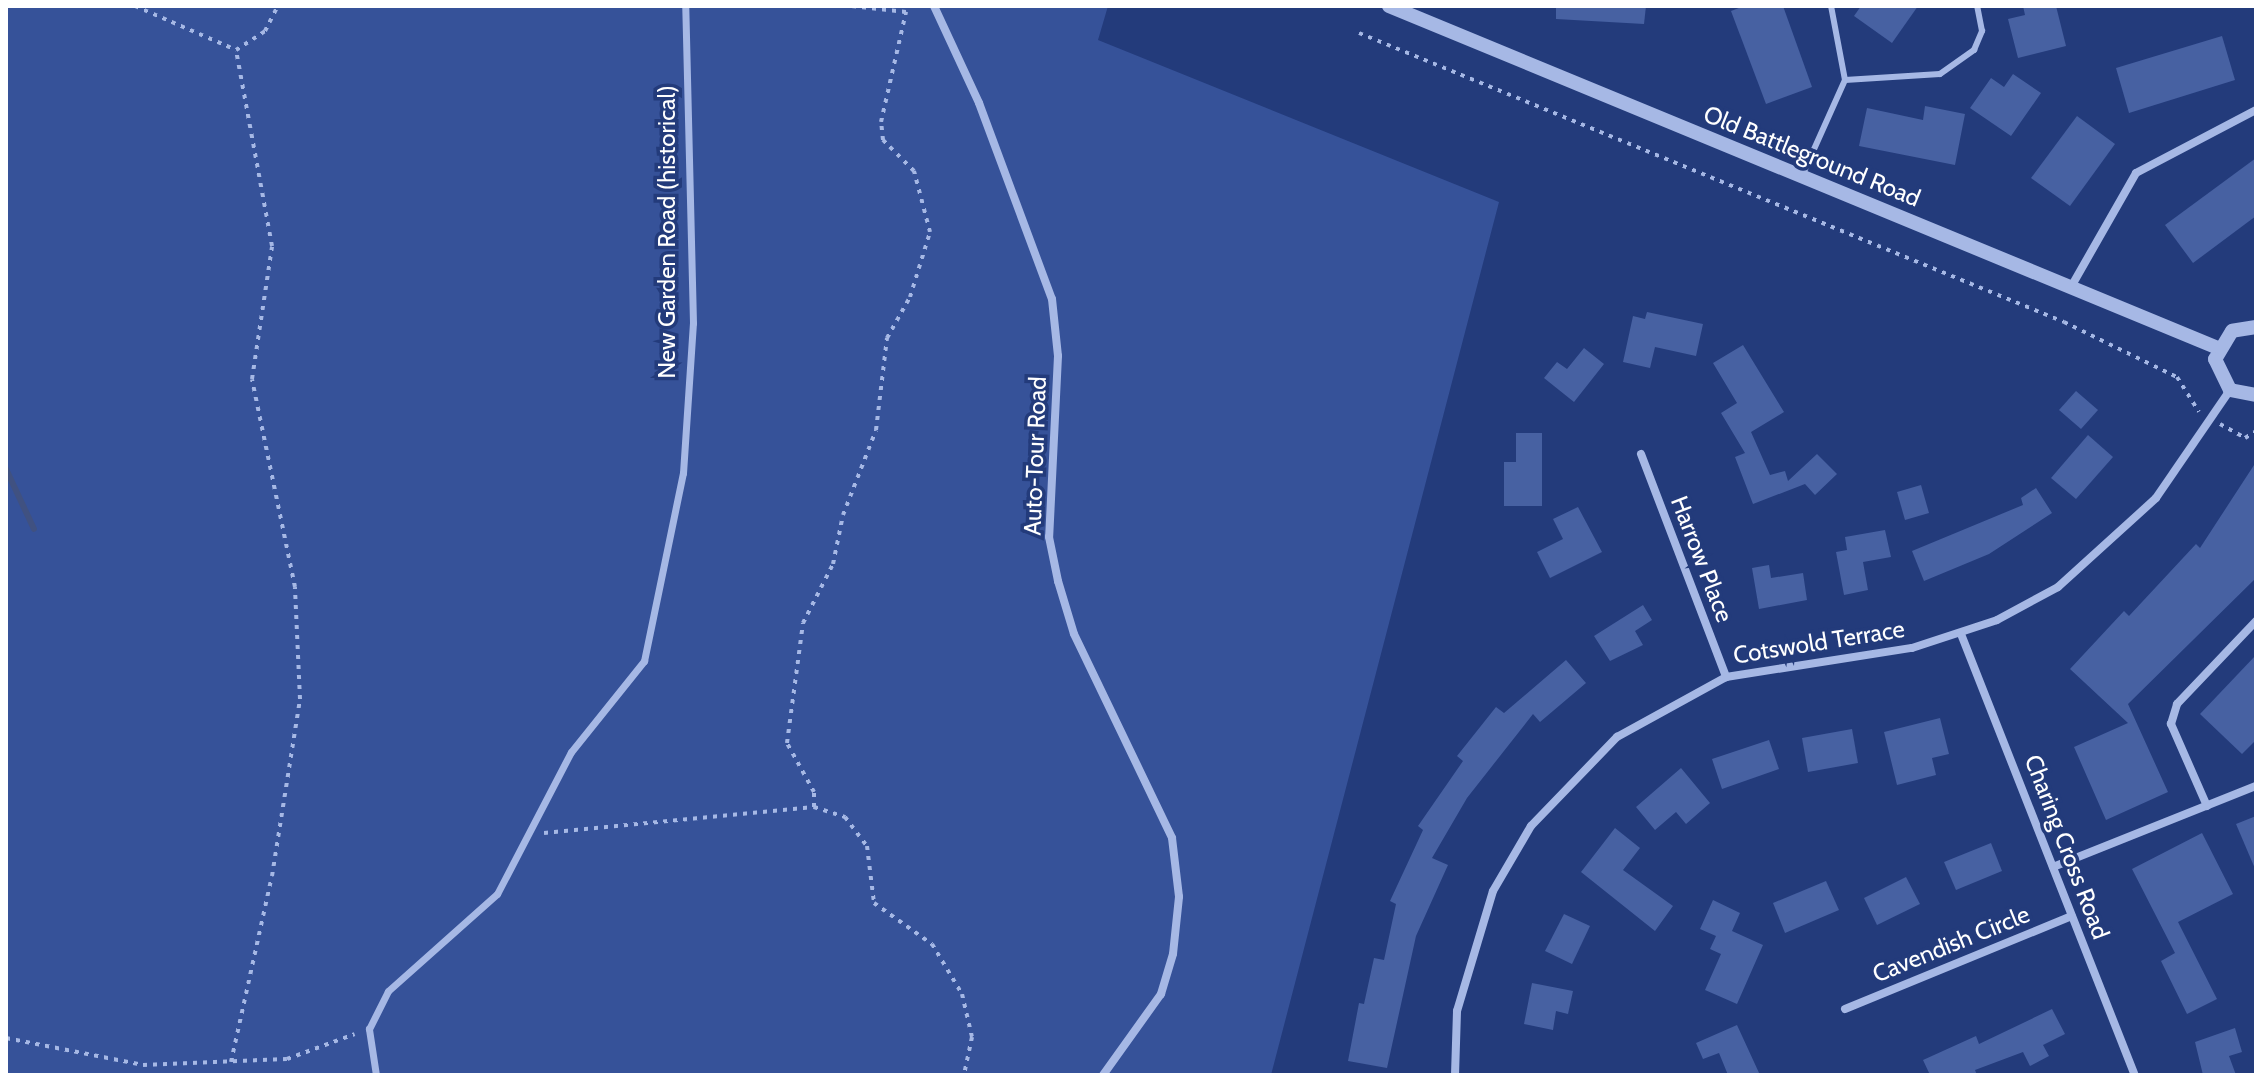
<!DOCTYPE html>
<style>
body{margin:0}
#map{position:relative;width:2262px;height:1081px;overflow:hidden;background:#233b7b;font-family:Cabin,sans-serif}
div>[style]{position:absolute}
.green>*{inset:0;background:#365299}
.stream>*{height:6px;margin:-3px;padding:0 3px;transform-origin:3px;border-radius:3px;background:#405181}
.building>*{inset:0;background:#4761a2}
.path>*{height:4px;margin-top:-2px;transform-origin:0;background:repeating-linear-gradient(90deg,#a6b8e5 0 4px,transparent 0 10px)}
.service>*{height:6px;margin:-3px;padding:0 3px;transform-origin:3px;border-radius:3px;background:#a6b8e5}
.pedestrian>*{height:7px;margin:-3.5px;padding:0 3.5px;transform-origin:3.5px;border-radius:3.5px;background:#a6b8e5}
.minor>*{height:8px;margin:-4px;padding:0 4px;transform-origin:4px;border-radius:4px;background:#a6b8e5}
.tertiary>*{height:14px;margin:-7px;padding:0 7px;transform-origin:7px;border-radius:7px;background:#a6b8e5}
span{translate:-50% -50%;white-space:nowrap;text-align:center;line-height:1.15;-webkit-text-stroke:7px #233b7b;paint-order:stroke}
.street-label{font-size:24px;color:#fff}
.frame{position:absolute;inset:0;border:8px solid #fff;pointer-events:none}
</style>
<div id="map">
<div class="green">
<div style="clip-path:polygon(6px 6px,1108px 6px,1098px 40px,1499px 202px,1271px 1075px,6px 1075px)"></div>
</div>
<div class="stream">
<div style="left:6px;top:469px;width:66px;rotate:65deg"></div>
</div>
<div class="building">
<div style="clip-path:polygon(1556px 6px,1646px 6px,1644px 24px,1556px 19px)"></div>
<div style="clip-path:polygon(1744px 6px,1783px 6px,1812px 87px,1766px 104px,1731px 11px)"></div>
<div style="clip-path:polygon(1861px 6px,1918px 6px,1892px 43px,1854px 16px)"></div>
<div style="clip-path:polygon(2023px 6px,2056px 6px,2066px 46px,2018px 58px,2008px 19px,2025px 15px)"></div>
<div style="clip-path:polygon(2222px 36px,2235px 80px,2129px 113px,2116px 68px)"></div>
<div style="clip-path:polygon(2013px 74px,2041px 93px,2011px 136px,1970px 108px,1991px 78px,2004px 87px)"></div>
<div style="clip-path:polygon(1925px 106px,1965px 114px,1955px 165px,1859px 146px,1867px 108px,1923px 120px)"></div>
<div style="clip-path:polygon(2077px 116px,2115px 144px,2070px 206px,2031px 178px)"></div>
<div style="clip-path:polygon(2256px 158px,2256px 216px,2193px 263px,2165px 225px)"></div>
<div style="clip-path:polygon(1647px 312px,1703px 324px,1696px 356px,1655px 347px,1650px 368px,1623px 362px,1633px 316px,1645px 319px)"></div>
<div style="clip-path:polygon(1743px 345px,1784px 412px,1751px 432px,1770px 475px,1785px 471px,1788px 481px,1817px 454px,1837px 474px,1815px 495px,1805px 484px,1753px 504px,1735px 457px,1745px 453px,1721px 413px,1737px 403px,1713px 363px)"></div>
<div style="clip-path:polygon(1584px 348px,1604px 364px,1574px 402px,1544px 378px,1557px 362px,1567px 369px)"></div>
<div style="clip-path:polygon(2076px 391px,2098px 410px,2081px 429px,2059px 410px)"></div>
<div style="clip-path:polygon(1516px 433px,1542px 433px,1542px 506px,1504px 506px,1504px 462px,1516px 462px)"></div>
<div style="clip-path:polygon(2088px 435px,2113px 457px,2076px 499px,2051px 478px)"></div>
<div style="clip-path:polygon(2256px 462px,2256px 578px,2128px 704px,2168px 792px,2106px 820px,2074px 747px,2128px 723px,2070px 669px,2124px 611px,2129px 616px,2196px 544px,2200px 548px)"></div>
<div style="clip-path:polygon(1921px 485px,1929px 513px,1905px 520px,1897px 492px)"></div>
<div style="clip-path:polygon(2036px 488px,2052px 513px,1989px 554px,1924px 581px,1912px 551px,2023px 505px,2021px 498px)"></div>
<div style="clip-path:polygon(1578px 507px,1602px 552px,1550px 578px,1537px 552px,1563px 539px,1553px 519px)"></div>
<div style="clip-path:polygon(1885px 530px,1891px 557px,1863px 562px,1868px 590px,1844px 595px,1836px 552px,1847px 550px,1845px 537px)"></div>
<div style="clip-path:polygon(1769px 565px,1771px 578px,1803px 573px,1807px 600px,1759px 609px,1752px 568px)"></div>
<div style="clip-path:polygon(1643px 605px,1652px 620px,1635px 631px,1643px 645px,1610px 661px,1594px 636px)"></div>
<div style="clip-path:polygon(2256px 655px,2256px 740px,2242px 754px,2200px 714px)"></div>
<div style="clip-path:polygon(1566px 660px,1586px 683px,1540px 722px,1533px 714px,1467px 798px,1432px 858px,1448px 865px,1416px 936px,1387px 1068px,1348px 1061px,1359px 1003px,1364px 1004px,1374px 958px,1384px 960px,1396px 904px,1390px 901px,1423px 830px,1418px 826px,1463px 761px,1457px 756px,1496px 707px,1504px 713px)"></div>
<div style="clip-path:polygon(1940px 718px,1949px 754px,1932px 758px,1936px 775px,1897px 785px,1884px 732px)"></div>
<div style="clip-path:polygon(1852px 729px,1858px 763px,1808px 772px,1802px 738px)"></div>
<div style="clip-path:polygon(1769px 740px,1779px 769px,1722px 789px,1712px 759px)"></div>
<div style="clip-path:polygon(1681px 768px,1710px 803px,1686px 824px,1676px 812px,1655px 830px,1636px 807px)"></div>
<div style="clip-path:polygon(2256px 816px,2256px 871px,2236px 824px)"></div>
<div style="clip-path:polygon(1615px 828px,1640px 848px,1623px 870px,1673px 906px,1655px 931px,1581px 872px)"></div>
<div style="clip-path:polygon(2202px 833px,2233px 894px,2178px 922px,2217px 999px,2187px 1014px,2161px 961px,2175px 953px,2132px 869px)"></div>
<div style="clip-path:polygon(1991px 843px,2002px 871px,1956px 890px,1944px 862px)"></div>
<div style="clip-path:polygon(1906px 877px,1920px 904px,1877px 925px,1864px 898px)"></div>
<div style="clip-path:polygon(1826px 881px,1839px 910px,1785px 933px,1773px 903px)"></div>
<div style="clip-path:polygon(1713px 900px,1740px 913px,1732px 931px,1763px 945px,1737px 1004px,1705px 990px,1721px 954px,1710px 949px,1716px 936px,1700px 929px)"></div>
<div style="clip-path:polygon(1564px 914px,1590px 926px,1572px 964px,1545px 951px)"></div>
<div style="clip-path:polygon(1532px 983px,1573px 991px,1568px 1014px,1556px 1011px,1553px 1030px,1524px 1024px)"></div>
<div style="clip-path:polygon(2052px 1009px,2065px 1034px,2043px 1045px,2049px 1056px,2030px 1066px,2023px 1052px,1975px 1070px,1977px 1075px,1930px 1075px,1923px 1060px,1976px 1036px,1979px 1044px)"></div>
<div style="clip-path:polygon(1737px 1025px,1760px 1075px,1728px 1075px,1719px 1053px,1703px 1059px,1696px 1043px)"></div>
<div style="clip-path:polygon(2235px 1028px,2242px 1052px,2229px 1056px,2236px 1075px,2203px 1075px,2195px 1042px)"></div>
</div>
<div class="path">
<div style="left:135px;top:6px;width:110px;rotate:23.5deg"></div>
<div style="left:236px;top:50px;width:35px;rotate:-33deg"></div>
<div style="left:265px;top:31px;width:28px;rotate:-63deg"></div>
<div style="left:1359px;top:33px;width:762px;rotate:22.29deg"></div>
<div style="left:2064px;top:322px;width:126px;rotate:26deg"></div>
<div style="left:2177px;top:377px;width:41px;rotate:57.8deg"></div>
<div style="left:661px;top:104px;width:14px;rotate:4deg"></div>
<div style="left:2220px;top:424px;width:29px;rotate:29deg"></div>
<div style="left:2245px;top:438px;width:13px;rotate:-32deg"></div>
<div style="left:814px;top:807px;width:15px;rotate:-90deg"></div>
<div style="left:814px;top:792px;width:56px;rotate:-118.9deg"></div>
<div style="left:787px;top:743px;width:121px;rotate:-82.4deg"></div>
<div style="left:803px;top:623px;width:66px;rotate:-63deg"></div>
<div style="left:833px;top:564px;width:50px;rotate:-78.5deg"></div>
<div style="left:843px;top:515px;width:91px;rotate:-68.8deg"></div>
<div style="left:876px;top:430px;width:93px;rotate:-83.2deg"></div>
<div style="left:887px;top:338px;width:47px;rotate:-60.7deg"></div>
<div style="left:910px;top:297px;width:68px;rotate:-72.9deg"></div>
<div style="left:930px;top:232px;width:63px;rotate:-104.7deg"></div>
<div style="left:914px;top:171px;width:44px;rotate:-135deg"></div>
<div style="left:883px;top:140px;width:18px;rotate:-96deg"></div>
<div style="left:881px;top:122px;width:113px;rotate:-77.2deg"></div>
<div style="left:906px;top:12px;width:55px;rotate:-173.8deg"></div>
<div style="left:544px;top:833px;width:271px;rotate:-5.5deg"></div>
<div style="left:814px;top:807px;width:33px;rotate:18deg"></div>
<div style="left:845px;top:817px;width:36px;rotate:53deg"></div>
<div style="left:867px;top:846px;width:57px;rotate:83deg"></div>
<div style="left:874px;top:903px;width:71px;rotate:35.3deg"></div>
<div style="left:932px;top:944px;width:58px;rotate:59deg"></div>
<div style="left:962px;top:994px;width:44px;rotate:76.9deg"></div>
<div style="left:972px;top:1037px;width:39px;rotate:102deg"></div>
<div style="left:6px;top:1038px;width:140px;rotate:11.1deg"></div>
<div style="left:143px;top:1065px;width:144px;rotate:-2.4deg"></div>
<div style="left:287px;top:1059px;width:72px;rotate:-20.2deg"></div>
<div style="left:231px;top:1062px;width:190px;rotate:-77.6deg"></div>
<div style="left:272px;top:876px;width:179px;rotate:-81deg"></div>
<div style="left:300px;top:699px;width:112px;rotate:-92.6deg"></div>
<div style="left:295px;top:587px;width:212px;rotate:-101.7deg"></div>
<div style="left:252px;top:379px;width:134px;rotate:-81.4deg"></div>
<div style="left:272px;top:246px;width:199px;rotate:-100.4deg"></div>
</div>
<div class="service">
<div style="left:1845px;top:80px;width:95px;rotate:-3.6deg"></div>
<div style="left:1940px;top:74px;width:42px;rotate:-35.2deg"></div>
<div style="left:1974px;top:50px;width:21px;rotate:-67deg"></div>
<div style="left:1982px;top:31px;width:25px;rotate:-101deg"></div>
<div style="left:1802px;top:176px;width:105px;rotate:-65.9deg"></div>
<div style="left:1845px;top:80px;width:75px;rotate:-100.7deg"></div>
</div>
<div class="pedestrian">
<div style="left:376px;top:1075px;width:47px;rotate:-98.7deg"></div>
<div style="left:369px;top:1029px;width:42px;rotate:-63.4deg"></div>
<div style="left:388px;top:991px;width:146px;rotate:-41.7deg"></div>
<div style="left:497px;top:894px;width:160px;rotate:-62.5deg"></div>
<div style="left:571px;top:752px;width:117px;rotate:-51.3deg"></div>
<div style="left:644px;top:661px;width:192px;rotate:-78.3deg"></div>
<div style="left:683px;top:473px;width:150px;rotate:-86.2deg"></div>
<div style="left:693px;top:323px;width:317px;rotate:-91.4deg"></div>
</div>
<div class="minor">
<div style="left:934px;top:6px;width:107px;rotate:65.1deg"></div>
<div style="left:979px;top:103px;width:209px;rotate:69.6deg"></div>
<div style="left:1052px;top:299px;width:57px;rotate:84deg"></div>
<div style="left:1058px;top:356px;width:181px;rotate:92.8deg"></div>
<div style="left:1049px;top:537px;width:45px;rotate:78.4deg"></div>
<div style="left:1058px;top:581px;width:55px;rotate:73.2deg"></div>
<div style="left:1074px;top:634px;width:226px;rotate:64.3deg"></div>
<div style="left:1172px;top:838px;width:59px;rotate:83.2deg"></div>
<div style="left:1179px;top:897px;width:57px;rotate:96deg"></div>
<div style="left:1173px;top:954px;width:42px;rotate:106.7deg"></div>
<div style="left:1161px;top:994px;width:100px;rotate:125.6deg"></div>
<div style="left:2071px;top:287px;width:131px;rotate:-60.3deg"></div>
<div style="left:2136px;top:173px;width:136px;rotate:-27.7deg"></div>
<div style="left:1641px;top:454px;width:239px;rotate:69.1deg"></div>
<div style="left:1961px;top:634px;width:474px;rotate:68.5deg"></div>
<div style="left:2207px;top:806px;width:90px;rotate:-113.7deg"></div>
<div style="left:2171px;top:724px;width:21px;rotate:-73deg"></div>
<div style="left:2177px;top:704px;width:115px;rotate:-46.4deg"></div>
<div style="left:2053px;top:867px;width:219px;rotate:-21.8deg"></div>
<div style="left:1845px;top:1009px;width:245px;rotate:-22.3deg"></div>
<div style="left:1455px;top:1075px;width:64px;rotate:-88.2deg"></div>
<div style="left:1457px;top:1011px;width:125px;rotate:-73.3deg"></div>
<div style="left:1493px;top:891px;width:75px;rotate:-59.7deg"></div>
<div style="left:1531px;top:826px;width:124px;rotate:-46deg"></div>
<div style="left:1617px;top:737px;width:124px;rotate:-28.8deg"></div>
<div style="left:1726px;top:677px;width:188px;rotate:-8.9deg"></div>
<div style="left:1912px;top:648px;width:89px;rotate:-18.2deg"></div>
<div style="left:1997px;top:620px;width:69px;rotate:-28.4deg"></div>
<div style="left:2058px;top:587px;width:132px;rotate:-42.2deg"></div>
<div style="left:2156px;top:498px;width:131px;rotate:-55.6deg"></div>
</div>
<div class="tertiary">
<div style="left:1389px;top:6px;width:897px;rotate:22.42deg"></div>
<div style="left:2256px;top:327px;width:24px;rotate:171deg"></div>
<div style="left:2232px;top:331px;width:33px;rotate:121deg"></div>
<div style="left:2215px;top:359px;width:34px;rotate:64deg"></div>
<div style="left:2230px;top:390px;width:26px;rotate:11deg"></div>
</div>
<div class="street-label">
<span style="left:1812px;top:156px;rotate:22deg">Old Battleground Road</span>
<span style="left:667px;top:232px;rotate:-90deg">New Garden Road (historical)</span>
<span style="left:1035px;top:456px;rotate:-88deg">Auto-Tour Road</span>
<span style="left:1702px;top:559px;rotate:69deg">Harrow Place</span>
<span style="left:1819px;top:642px;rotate:-9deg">Cotswold Terrace</span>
<span style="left:2067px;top:847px;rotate:69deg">Charing Cross Road</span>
<span style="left:1951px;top:944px;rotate:-22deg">Cavendish Circle</span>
</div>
<div class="frame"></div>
</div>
